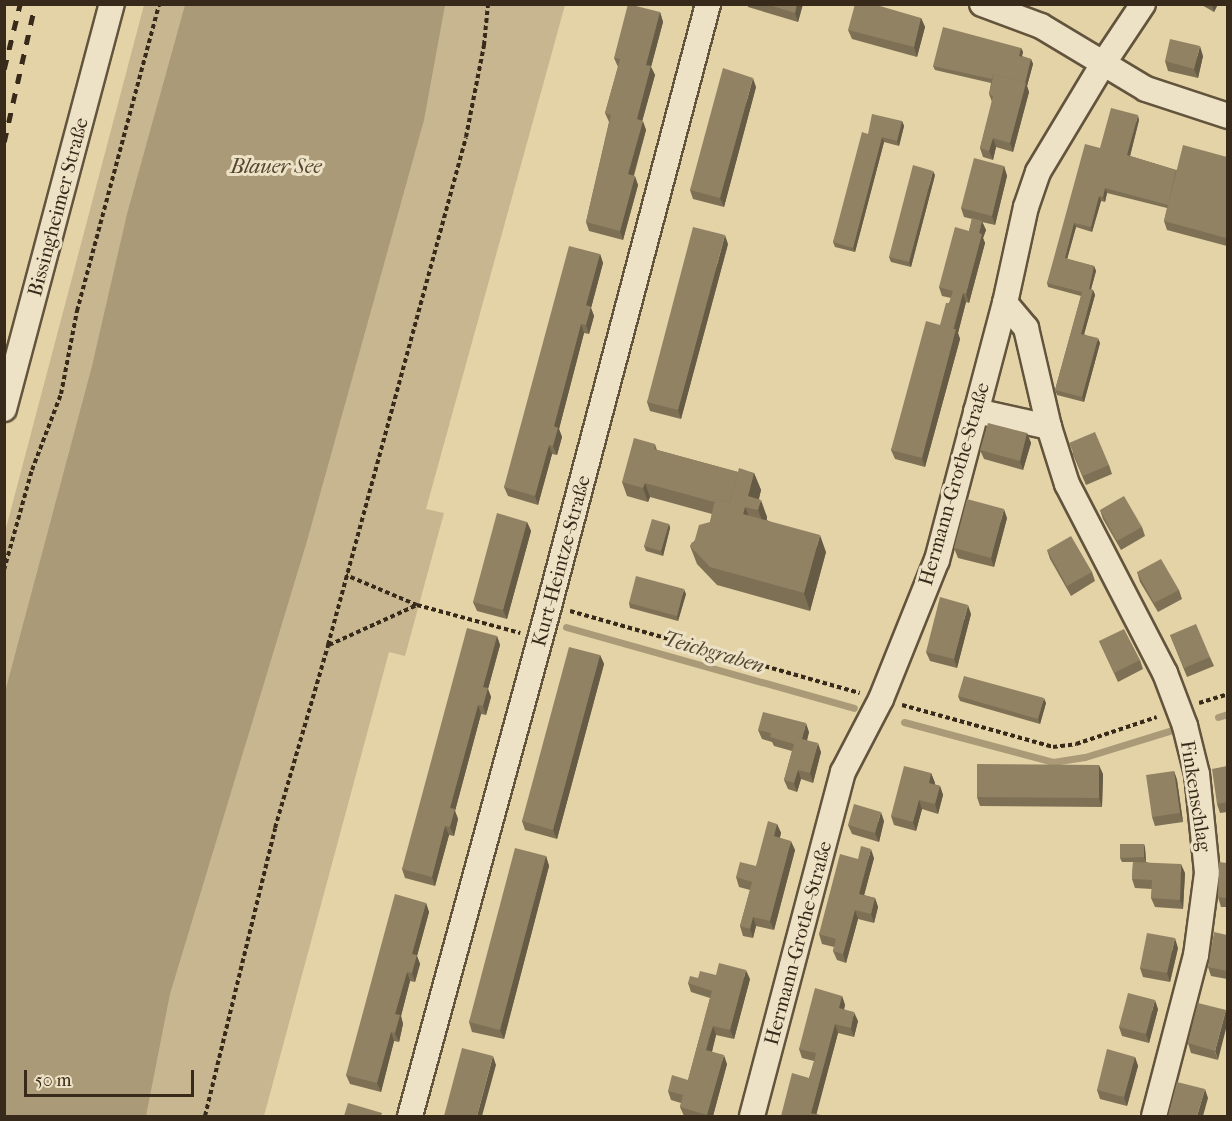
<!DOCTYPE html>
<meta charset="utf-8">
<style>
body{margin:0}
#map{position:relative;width:1232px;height:1121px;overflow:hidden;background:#e4d3a7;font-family:"IM FELL French Canon",serif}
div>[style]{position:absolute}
.green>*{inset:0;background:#c7b68f}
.water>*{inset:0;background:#aa9a77}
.stream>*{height:7px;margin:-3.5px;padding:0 3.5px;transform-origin:3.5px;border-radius:3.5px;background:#aa9a77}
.path>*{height:4px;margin-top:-2px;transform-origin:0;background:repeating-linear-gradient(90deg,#382a1a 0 4.5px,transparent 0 7.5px)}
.roads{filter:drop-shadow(2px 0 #63543d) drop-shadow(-2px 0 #63543d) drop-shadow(0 2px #63543d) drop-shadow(0 -2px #63543d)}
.minor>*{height:24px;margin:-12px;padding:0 12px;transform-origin:12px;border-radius:12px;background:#ede2c6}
.rail>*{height:4.5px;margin-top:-2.25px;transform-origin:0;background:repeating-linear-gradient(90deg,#382a1a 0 10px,transparent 0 20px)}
.wall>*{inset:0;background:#7d7055}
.shaded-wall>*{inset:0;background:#665b45}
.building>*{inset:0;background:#918263}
span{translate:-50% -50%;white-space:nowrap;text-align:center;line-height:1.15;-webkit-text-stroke:6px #ede2c6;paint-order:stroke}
.street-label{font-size:20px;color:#382a1a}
.water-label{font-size:21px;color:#544631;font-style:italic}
.frame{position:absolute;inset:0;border:6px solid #382a1a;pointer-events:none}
.scale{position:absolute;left:24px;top:1070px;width:170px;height:27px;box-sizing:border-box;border:3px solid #382a1a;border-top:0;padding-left:8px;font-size:18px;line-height:21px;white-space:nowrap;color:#382a1a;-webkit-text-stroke:4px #ede2c6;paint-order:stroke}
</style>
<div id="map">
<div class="green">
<div style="clip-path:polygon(144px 5px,565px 5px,426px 509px,444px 513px,405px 656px,389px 652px,264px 1116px,5px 1116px,5px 532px)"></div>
</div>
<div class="water">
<div style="clip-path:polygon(185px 5px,445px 5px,424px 120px,307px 541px,170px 994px,146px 1116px,5px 1116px,5px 692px,92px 366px,127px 214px)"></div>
</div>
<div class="stream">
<div style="left:566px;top:627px;width:299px;rotate:15.7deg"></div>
<div style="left:1218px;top:717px;width:10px;rotate:-17deg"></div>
<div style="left:904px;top:722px;width:154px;rotate:15deg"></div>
<div style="left:1053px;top:762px;width:32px;rotate:-9deg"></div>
<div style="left:1085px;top:757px;width:91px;rotate:-17.2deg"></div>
</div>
<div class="path">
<div style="left:4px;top:570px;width:104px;rotate:-74.4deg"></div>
<div style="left:32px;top:470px;width:81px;rotate:-69.1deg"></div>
<div style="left:61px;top:394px;width:85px;rotate:-79.1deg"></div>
<div style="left:77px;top:311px;width:318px;rotate:-75deg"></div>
<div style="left:417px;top:605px;width:107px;rotate:15.2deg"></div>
<div style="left:570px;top:611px;width:301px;rotate:15.8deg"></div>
<div style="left:329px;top:645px;width:97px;rotate:-24.4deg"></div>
<div style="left:417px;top:605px;width:77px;rotate:-157.1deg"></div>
<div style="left:1199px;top:703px;width:30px;rotate:-17deg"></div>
<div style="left:902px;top:705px;width:157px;rotate:15.5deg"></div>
<div style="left:1053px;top:747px;width:23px;rotate:-7deg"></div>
<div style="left:1076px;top:744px;width:85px;rotate:-18.4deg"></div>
<div style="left:205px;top:1116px;width:296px;rotate:-76.3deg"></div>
<div style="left:275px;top:828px;width:191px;rotate:-73.8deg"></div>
<div style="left:328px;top:645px;width:526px;rotate:-74.8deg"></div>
<div style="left:466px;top:137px;width:94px;rotate:-78.9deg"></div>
<div style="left:484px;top:45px;width:41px;rotate:-84.4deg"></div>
</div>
<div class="roads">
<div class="minor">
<div style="left:982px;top:4px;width:63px;rotate:20.4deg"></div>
<div style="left:1041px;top:26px;width:122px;rotate:31deg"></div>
<div style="left:1146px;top:89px;width:86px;rotate:18.2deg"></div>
<div style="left:1005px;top:303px;width:33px;rotate:50deg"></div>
<div style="left:1026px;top:328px;width:102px;rotate:76.9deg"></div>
<div style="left:1049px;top:427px;width:60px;rotate:72.5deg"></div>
<div style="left:1067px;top:484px;width:213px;rotate:62.6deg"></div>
<div style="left:1165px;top:673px;width:57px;rotate:69.3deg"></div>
<div style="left:1185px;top:726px;width:49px;rotate:76deg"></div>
<div style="left:1197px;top:774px;width:100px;rotate:84.2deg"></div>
<div style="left:1207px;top:873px;width:83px;rotate:97.6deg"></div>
<div style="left:1196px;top:955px;width:166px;rotate:104.6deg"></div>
<div style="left:4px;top:409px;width:419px;rotate:-75.1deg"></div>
<div style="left:976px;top:411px;width:75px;rotate:12.4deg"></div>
<div style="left:410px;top:1116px;width:529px;rotate:-74.75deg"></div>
<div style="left:549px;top:606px;width:623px;rotate:-75.2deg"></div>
<div style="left:752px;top:1116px;width:356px;rotate:-75.2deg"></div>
<div style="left:843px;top:772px;width:82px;rotate:-62.5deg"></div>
<div style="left:881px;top:699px;width:150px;rotate:-68.1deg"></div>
<div style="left:937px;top:560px;width:266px;rotate:-75.2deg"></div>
<div style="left:1005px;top:303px;width:98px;rotate:-77.7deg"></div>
<div style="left:1026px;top:207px;width:37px;rotate:-71deg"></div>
<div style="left:1038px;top:172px;width:126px;rotate:-59deg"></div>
<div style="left:1103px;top:64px;width:72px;rotate:-56.3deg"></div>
</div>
</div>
<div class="rail">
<div style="left:4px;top:69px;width:67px;rotate:-76.2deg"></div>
<div style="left:4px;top:142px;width:141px;rotate:-77.3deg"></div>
</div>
<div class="wall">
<div style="clip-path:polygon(747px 4px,803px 4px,798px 22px,748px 7px)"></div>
<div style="clip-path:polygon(1200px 4px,1218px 4px,1214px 12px)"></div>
<div style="clip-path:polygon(660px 12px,663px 22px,651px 67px,655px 75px,642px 121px,646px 130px,634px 176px,638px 185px,623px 240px,589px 231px,586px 222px,609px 122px,605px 113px,618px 67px,614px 58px)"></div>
<div style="clip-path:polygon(921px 18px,925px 27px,917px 57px,852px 39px,848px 30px)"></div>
<div style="clip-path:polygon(1021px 48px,1023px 52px,1022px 56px,1031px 59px,1033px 64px,1027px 86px,1029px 92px,1013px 152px,996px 147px,993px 160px,983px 157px,980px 148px,992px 102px,989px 94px,991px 83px,935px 70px,933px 66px)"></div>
<div style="clip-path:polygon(1203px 56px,1198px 78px,1168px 71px,1165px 61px)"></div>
<div style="clip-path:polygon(756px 87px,724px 207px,693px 199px,690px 190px)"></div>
<div style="clip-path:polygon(1139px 120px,1130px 156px,1176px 170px,1227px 157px,1227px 246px,1167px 230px,1164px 221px,1167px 208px,1107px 193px,1105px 202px,1101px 201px,1092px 232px,1076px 227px,1067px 259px,1094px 266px,1096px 271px,1091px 289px,1093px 290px,1095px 295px,1084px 334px,1100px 343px,1084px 402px,1057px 395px,1055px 390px,1081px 296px,1048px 287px,1047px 283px,1100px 148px)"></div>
<div style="clip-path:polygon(902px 121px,904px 126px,899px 146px,884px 142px,855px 252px,835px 247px,833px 242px,868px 134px)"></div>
<div style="clip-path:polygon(1004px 166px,1007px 176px,995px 225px,982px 222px,986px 230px,983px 238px,985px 243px,969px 303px,966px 302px,958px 333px,960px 339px,925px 467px,895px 459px,891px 450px,951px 298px,942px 296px,939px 287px,969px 231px,972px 219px,964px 217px,961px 208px)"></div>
<div style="clip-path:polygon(935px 175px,911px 267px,891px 262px,889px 257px)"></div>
<div style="clip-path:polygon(728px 244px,681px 419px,650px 411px,647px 402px)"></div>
<div style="clip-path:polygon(600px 254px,603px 263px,591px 308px,594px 316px,589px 334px,584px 333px,559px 429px,562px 437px,557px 455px,552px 454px,538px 505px,508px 496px,504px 487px)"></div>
<div style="clip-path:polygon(1027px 433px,1031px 443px,1023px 470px,984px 459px,980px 450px)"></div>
<div style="clip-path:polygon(655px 444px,657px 450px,738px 472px,754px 473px,761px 490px,759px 499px,767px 517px,767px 520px,826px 552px,810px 611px,717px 585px,697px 564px,690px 546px,710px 522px,712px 514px,650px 497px,648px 502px,627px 496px,622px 482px)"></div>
<div style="clip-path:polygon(1072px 452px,1109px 465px,1112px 474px,1086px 485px)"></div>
<div style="clip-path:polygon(1100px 510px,1142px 527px,1145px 536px,1121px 550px,1103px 519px)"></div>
<div style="clip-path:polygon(1007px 518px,994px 567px,958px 558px,954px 548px)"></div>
<div style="clip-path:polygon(527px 522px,531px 531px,507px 619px,477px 611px,473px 602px)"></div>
<div style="clip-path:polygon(669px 524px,670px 528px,663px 556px,646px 551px,644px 546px)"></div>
<div style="clip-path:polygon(1047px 550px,1092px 572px,1095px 581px,1071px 596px,1050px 559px)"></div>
<div style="clip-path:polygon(1137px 572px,1179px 590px,1182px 599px,1158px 612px,1140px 582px)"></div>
<div style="clip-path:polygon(686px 594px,678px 621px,630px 608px,629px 603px)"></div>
<div style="clip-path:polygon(971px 614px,957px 668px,930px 661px,926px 652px)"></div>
<div style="clip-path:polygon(1170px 635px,1210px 657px,1214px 666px,1187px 677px)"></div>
<div style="clip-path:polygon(497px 636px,500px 645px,488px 689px,491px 697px,486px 715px,481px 714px,455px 811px,458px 819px,454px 836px,449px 835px,435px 886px,405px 878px,402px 869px)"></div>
<div style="clip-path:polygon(1099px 641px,1140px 660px,1143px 669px,1118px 682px)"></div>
<div style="clip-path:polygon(600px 655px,604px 664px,557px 839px,525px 830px,522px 821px)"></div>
<div style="clip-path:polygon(958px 696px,1046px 703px,1040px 724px,960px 701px)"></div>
<div style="clip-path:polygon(758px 730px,809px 732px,807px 740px,821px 752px,813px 783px,801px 779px,797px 792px,788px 789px,784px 780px,792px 751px,774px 746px,772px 742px,762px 739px)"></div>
<div style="clip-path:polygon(1227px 766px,1227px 812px,1220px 813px,1217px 804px)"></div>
<div style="clip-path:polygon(1174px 771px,1177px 780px,1183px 822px,1155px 826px,1152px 817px)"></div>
<div style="clip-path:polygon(931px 773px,935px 783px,934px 784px,940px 786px,943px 795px,938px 814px,922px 809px,916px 831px,894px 825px,891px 816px)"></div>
<div style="clip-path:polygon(1103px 774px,1102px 807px,980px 806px,977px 797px)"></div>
<div style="clip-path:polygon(884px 821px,879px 842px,852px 834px,848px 825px)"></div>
<div style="clip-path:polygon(777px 824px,781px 833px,780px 838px,795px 850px,774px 930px,756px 926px,753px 938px,743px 936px,740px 926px,750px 890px,739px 887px,736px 877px,756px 866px)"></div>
<div style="clip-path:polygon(1144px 844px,1145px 848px,1146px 862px,1185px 873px,1183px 909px,1155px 907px,1151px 898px,1152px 889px,1135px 888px,1132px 879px,1133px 862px,1122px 862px,1120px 858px)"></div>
<div style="clip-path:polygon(546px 856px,549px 866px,504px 1039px,472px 1032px,469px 1022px)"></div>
<div style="clip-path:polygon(874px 858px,864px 895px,875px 898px,878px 907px,874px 923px,858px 919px,846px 963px,837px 960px,833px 951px,834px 947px,822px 944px,819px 934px,858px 859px)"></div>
<div style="clip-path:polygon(1227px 863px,1227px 907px,1221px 907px,1218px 897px)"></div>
<div style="clip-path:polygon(426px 903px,429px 912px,417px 956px,420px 964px,415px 982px,410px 981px,401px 1016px,403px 1024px,399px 1042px,394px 1041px,381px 1092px,350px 1084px,346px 1075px)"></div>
<div style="clip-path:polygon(1227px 935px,1227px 979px,1211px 976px,1208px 967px)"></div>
<div style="clip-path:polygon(1178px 948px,1170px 982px,1143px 977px,1140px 968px)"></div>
<div style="clip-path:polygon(716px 975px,750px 979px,734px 1039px,716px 1035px,712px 1052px,727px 1064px,713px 1116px,684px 1116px,680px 1107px,681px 1103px,671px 1100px,668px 1091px,688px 1080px,710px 998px,691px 992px,688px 983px,698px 978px)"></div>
<div style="clip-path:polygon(842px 996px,845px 1005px,844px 1009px,858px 1021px,854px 1037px,838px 1033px,816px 1114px,781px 1116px,809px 1078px,814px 1061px,802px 1058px,799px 1049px)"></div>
<div style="clip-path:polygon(1198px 1003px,1218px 1060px,1191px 1053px,1188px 1043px)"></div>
<div style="clip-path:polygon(1158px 1009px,1149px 1043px,1122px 1036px,1119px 1027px)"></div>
<div style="clip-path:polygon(1135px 1057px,1138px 1066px,1127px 1106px,1100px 1099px,1097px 1090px)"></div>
</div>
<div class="shaded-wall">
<div style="clip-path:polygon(797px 4px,803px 4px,798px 22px,795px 13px)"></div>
<div style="clip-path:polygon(1212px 4px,1218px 4px,1214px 12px)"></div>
<div style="clip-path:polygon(660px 12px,663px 22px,651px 67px,655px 75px,640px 129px,637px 119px,646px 65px)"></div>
<div style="clip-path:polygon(921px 18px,925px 27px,917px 57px,914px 47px)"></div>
<div style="clip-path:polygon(1200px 46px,1203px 56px,1198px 78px,1194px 69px)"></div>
<div style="clip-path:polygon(1021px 48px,1023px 52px,1021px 60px,1019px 56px)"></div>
<div style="clip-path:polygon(1031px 59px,1033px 64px,1027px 86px,1029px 92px,1013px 152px,1010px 143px)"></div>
<div style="clip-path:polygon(753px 78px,756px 87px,724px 207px,720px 198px)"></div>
<div style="clip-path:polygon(1138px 115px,1139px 120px,1129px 160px,1127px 155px)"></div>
<div style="clip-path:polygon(643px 121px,646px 130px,631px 183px,628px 174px)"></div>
<div style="clip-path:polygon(902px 121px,904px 126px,899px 146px,897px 141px)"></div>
<div style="clip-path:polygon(882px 137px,884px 142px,855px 252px,853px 248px)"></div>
<div style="clip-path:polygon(993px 138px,996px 147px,993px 160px,989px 151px)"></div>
<div style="clip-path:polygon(1004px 166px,1007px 176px,995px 225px,992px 216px)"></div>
<div style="clip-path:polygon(933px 171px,935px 175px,911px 267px,909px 262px)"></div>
<div style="clip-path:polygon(635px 176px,638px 185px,623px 240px,620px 231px)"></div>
<div style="clip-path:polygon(1105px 188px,1107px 193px,1105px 202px,1103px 197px)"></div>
<div style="clip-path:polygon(1099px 196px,1101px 201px,1092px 232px,1091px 227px)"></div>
<div style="clip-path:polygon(982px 221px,986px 230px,983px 238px,985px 243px,969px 303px,966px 294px)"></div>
<div style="clip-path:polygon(1074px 223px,1076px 227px,1066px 263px,1065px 258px)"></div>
<div style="clip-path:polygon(725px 235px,728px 244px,681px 419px,678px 410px)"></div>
<div style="clip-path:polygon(600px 254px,603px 263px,591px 308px,594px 316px,589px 334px,586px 325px,586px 305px)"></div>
<div style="clip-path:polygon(1094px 266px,1096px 271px,1090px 293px,1089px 289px)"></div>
<div style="clip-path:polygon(1093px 290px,1095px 295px,1083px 338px,1081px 334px)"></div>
<div style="clip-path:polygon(963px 293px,966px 302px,958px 333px,960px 339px,925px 467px,922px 458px)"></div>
<div style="clip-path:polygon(581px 324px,584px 333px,559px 429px,562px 437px,557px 455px,553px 446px,554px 426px)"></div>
<div style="clip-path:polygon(1098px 338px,1100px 343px,1084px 402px,1082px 397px)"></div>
<div style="clip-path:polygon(1027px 433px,1031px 443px,1023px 470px,1020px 461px)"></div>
<div style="clip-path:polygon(549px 445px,552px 454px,538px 505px,535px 496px)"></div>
<div style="clip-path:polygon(754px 473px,761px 490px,756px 509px,748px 496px)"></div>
<div style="clip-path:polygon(645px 483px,650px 497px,648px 502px,643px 488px)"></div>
<div style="clip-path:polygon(761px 500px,767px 517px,765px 528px,758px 510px)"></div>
<div style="clip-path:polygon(745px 507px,752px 524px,743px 514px)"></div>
<div style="clip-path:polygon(1004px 509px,1007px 518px,994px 567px,991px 558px)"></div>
<div style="clip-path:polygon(527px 522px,531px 531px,507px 619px,503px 610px)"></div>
<div style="clip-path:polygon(669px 524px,670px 528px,663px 556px,661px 551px)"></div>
<div style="clip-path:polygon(820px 535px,826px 552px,810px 611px,804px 593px)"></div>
<div style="clip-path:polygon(684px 589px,686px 594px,678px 621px,677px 616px)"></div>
<div style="clip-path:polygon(968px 605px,971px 614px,957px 668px,954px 659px)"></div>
<div style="clip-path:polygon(497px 636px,500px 645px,488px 689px,491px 697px,486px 715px,483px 706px,483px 687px)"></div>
<div style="clip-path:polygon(600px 655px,604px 664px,557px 839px,553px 830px)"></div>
<div style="clip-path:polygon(1044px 698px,1046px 703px,1040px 724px,1038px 719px)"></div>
<div style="clip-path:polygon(478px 705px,481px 714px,455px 811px,458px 819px,454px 836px,450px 827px,450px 808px)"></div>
<div style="clip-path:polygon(806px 723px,809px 732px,805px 748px,802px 739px)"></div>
<div style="clip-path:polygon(818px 743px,821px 752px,813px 783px,810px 773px)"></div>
<div style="clip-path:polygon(1099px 765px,1103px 774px,1102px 807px,1099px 798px)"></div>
<div style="clip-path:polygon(798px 770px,801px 779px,797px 792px,794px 783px)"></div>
<div style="clip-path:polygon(1174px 771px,1177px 780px,1183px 822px,1180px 813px)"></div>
<div style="clip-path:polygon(931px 773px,935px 783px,932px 792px,929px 783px)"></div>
<div style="clip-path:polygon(940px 786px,943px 795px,938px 814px,935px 804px)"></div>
<div style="clip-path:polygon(919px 800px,922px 809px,916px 831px,913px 822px)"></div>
<div style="clip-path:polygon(881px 812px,884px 821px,879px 842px,875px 833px)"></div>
<div style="clip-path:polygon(777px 824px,781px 833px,777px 845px,774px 836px)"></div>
<div style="clip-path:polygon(445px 826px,449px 835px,435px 886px,432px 877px)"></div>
<div style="clip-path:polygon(791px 841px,795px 850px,774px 930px,770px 921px)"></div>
<div style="clip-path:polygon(1144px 844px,1145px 848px,1146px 862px,1144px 857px)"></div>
<div style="clip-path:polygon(871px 849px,874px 858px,862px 903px,859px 894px)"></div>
<div style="clip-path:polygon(546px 856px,549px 866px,504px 1039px,500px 1030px)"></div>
<div style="clip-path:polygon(1181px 864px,1185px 873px,1183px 909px,1180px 900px)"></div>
<div style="clip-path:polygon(875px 898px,878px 907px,874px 923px,871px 914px)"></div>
<div style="clip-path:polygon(426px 903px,429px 912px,417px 956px,420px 964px,415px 982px,412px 973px,412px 954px)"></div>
<div style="clip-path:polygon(855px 910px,858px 919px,846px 963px,843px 954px)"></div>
<div style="clip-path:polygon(753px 917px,756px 926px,753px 938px,750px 929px)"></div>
<div style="clip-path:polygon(1175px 938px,1178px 948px,1170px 982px,1167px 973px)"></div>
<div style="clip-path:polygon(746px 970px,750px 979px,734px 1039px,730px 1030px)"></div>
<div style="clip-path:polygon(407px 972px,410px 981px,401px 1016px,403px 1024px,399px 1042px,395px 1033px,395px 1014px)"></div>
<div style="clip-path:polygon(842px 996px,845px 1005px,842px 1017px,839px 1008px)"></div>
<div style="clip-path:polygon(1155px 1000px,1158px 1009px,1149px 1043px,1146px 1034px)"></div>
<div style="clip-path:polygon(1226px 1010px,1227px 1015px,1227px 1025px,1218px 1060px,1215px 1051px)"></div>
<div style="clip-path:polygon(854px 1012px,858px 1021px,854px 1037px,851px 1028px)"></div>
<div style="clip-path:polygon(835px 1024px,838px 1033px,816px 1116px,811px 1113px)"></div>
<div style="clip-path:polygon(713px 1026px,716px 1035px,710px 1059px,706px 1050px)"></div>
<div style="clip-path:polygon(391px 1032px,394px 1041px,381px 1092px,377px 1083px)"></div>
<div style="clip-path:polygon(724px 1055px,727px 1064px,713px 1116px,708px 1116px,707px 1115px)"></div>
<div style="clip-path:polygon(493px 1056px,496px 1065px,482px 1116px,477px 1116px)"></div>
<div style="clip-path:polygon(1135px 1057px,1138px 1066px,1127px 1106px,1124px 1097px)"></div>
<div style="clip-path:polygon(1205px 1089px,1208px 1098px,1203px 1116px,1197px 1116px)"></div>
</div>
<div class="building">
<div style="clip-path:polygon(628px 4px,660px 12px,646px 65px,651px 66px,637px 119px,643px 121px,628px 174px,635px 176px,620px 231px,586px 222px,611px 115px,605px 113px,620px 59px,614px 58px)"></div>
<div style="clip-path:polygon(766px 4px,797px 4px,795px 13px)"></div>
<div style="clip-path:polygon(855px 4px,873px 4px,921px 18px,914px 47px,848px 30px)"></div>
<div style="clip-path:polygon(943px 27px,1021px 48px,1019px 56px,1031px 59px,1025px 83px,994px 74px,992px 79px,933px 66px)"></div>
<div style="clip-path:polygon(1170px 39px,1200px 46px,1194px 69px,1165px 61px)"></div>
<div style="clip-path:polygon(723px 68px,753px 78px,720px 198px,690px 190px)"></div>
<div style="clip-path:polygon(994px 74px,1026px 83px,1010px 143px,993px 138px,989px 151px,980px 148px,993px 96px,989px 94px)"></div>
<div style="clip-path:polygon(1111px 108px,1138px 115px,1127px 155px,1176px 170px,1168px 205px,1105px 188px,1103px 197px,1099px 196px,1091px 227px,1074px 223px,1065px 258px,1094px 266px,1089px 289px,1093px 290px,1081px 334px,1098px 338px,1082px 397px,1055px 390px,1082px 292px,1047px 283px,1085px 144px,1100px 148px)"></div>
<div style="clip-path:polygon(872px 114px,902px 121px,897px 141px,882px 137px,853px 248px,833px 242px,862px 132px,868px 134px)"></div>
<div style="clip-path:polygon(1183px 145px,1227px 157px,1227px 233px,1226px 238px,1164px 221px)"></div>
<div style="clip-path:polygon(974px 158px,1004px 166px,992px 216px,961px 208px)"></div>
<div style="clip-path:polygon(913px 165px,933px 171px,909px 262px,889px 257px)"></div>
<div style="clip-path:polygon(972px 218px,982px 221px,979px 233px,982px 234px,966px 294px,963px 293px,953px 329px,956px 329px,922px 458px,891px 450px,926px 321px,940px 325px,946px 303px,949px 303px,953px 291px,939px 287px,955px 227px,969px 231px)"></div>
<div style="clip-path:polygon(693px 227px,725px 235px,678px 410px,647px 402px)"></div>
<div style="clip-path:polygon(569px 246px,600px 254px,586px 305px,591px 307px,586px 325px,581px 324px,554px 426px,558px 428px,553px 446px,549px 445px,535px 496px,504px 487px)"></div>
<div style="clip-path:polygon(988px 423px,1027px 433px,1020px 461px,980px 450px)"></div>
<div style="clip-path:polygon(1095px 432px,1109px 465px,1083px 476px,1069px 443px)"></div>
<div style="clip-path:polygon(634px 438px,655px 444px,654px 449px,738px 472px,730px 502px,715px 499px,714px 502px,645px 483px,643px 488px,622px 482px)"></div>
<div style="clip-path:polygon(739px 468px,754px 473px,748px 496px,761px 500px,758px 510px,745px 507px,743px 514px,820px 535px,804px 593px,710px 567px,690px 546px,692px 542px,694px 543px,699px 525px,710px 522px,715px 499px,730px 502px)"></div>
<div style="clip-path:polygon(1124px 496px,1142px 527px,1117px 541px,1100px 510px)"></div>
<div style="clip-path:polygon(967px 499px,1004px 509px,991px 558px,954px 548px)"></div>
<div style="clip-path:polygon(497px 513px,527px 522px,503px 610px,473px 602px)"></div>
<div style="clip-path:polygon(652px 519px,669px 524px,661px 551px,644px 546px)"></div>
<div style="clip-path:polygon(1071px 536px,1092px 572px,1067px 586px,1047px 550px)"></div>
<div style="clip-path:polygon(1161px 559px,1179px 590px,1154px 603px,1137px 572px)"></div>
<div style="clip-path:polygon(636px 576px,684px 589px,677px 616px,629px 603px)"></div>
<div style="clip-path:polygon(940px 597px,968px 605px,954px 659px,926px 652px)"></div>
<div style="clip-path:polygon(1196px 624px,1210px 657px,1184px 668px,1170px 635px)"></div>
<div style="clip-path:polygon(467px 628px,497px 636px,483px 687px,488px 688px,483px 706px,478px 705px,450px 808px,455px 809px,450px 827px,445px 826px,432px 877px,402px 869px)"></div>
<div style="clip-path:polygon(1124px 629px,1140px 660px,1114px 673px,1099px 641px)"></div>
<div style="clip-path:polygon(569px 647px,600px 655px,553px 830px,522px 821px)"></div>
<div style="clip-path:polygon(964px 676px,1044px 698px,1038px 719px,958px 696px)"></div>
<div style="clip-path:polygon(763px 712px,806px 723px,802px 739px,818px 743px,810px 773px,798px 770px,794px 783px,784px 780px,794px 744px,770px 737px,771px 733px,758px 730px)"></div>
<div style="clip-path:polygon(977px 764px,1099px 765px,1099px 798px,977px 797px)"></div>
<div style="clip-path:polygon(904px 766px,931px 773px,929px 783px,940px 786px,935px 804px,919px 800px,913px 822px,891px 816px)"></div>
<div style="clip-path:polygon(1227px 766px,1227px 802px,1217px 804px,1212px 769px)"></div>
<div style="clip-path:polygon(1174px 771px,1180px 813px,1152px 817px,1146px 775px)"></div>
<div style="clip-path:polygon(854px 804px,881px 812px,875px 833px,848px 825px)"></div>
<div style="clip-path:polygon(768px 821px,777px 824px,774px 836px,791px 841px,770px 921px,753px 917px,750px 929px,740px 926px,752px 882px,736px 877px,740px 862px,756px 866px)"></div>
<div style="clip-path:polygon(1120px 844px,1144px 844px,1144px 857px,1120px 858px)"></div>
<div style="clip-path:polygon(861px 846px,871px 849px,859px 894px,875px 898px,871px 914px,855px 910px,843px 954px,833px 951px,836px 939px,819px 934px,840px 854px,858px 859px)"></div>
<div style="clip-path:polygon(515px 848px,546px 856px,500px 1030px,469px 1022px)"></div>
<div style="clip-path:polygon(1133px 862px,1181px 864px,1180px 900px,1151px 898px,1152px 880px,1132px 879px)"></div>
<div style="clip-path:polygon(1219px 862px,1227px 863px,1227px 898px,1218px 897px)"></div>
<div style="clip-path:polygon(395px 894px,426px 903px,412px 954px,417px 955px,412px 973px,407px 972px,395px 1014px,400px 1015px,395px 1033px,391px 1032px,377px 1083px,346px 1075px)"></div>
<div style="clip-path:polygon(1214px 932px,1227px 935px,1227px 971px,1208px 967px)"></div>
<div style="clip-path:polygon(1147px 933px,1175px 938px,1167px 973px,1140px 968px)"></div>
<div style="clip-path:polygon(719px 963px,746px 970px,730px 1030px,713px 1026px,709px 1038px,706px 1050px,724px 1055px,707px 1115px,680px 1107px,683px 1095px,668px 1091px,672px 1075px,688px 1080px,712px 991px,688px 983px,690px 976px,698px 978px,700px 971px,716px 975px)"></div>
<div style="clip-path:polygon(815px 988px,842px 996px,839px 1008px,854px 1012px,851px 1028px,835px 1024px,811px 1113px,826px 1116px,781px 1116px,792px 1073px,809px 1078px,813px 1066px,816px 1053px,799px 1049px)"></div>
<div style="clip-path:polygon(1128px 993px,1155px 1000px,1146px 1034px,1119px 1027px)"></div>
<div style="clip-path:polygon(1198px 1003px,1226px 1010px,1215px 1051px,1188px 1043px)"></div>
<div style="clip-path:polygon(462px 1048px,493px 1056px,477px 1116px,444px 1116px)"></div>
<div style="clip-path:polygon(1107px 1049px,1135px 1057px,1124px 1097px,1097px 1090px)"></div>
<div style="clip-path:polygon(1177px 1082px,1205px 1089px,1197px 1116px,1168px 1116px)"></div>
<div style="clip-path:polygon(348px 1103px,382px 1113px,381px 1116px,344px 1116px)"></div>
</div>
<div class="street-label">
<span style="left:58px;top:207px;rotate:-75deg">Bissingheimer Straße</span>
<span style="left:954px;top:484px;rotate:-74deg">Hermann-Grothe-Straße</span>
<span style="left:561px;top:561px;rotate:-75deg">Kurt-Heintze-Straße</span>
<span style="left:1196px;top:796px;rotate:81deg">Finkenschlag</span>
<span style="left:798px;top:943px;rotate:-75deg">Hermann-Grothe-Straße</span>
</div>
<div class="water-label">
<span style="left:276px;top:166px">Blauer See</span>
<span style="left:714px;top:652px;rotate:16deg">Teichgraben</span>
</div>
<div class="frame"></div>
<div class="scale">50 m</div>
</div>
